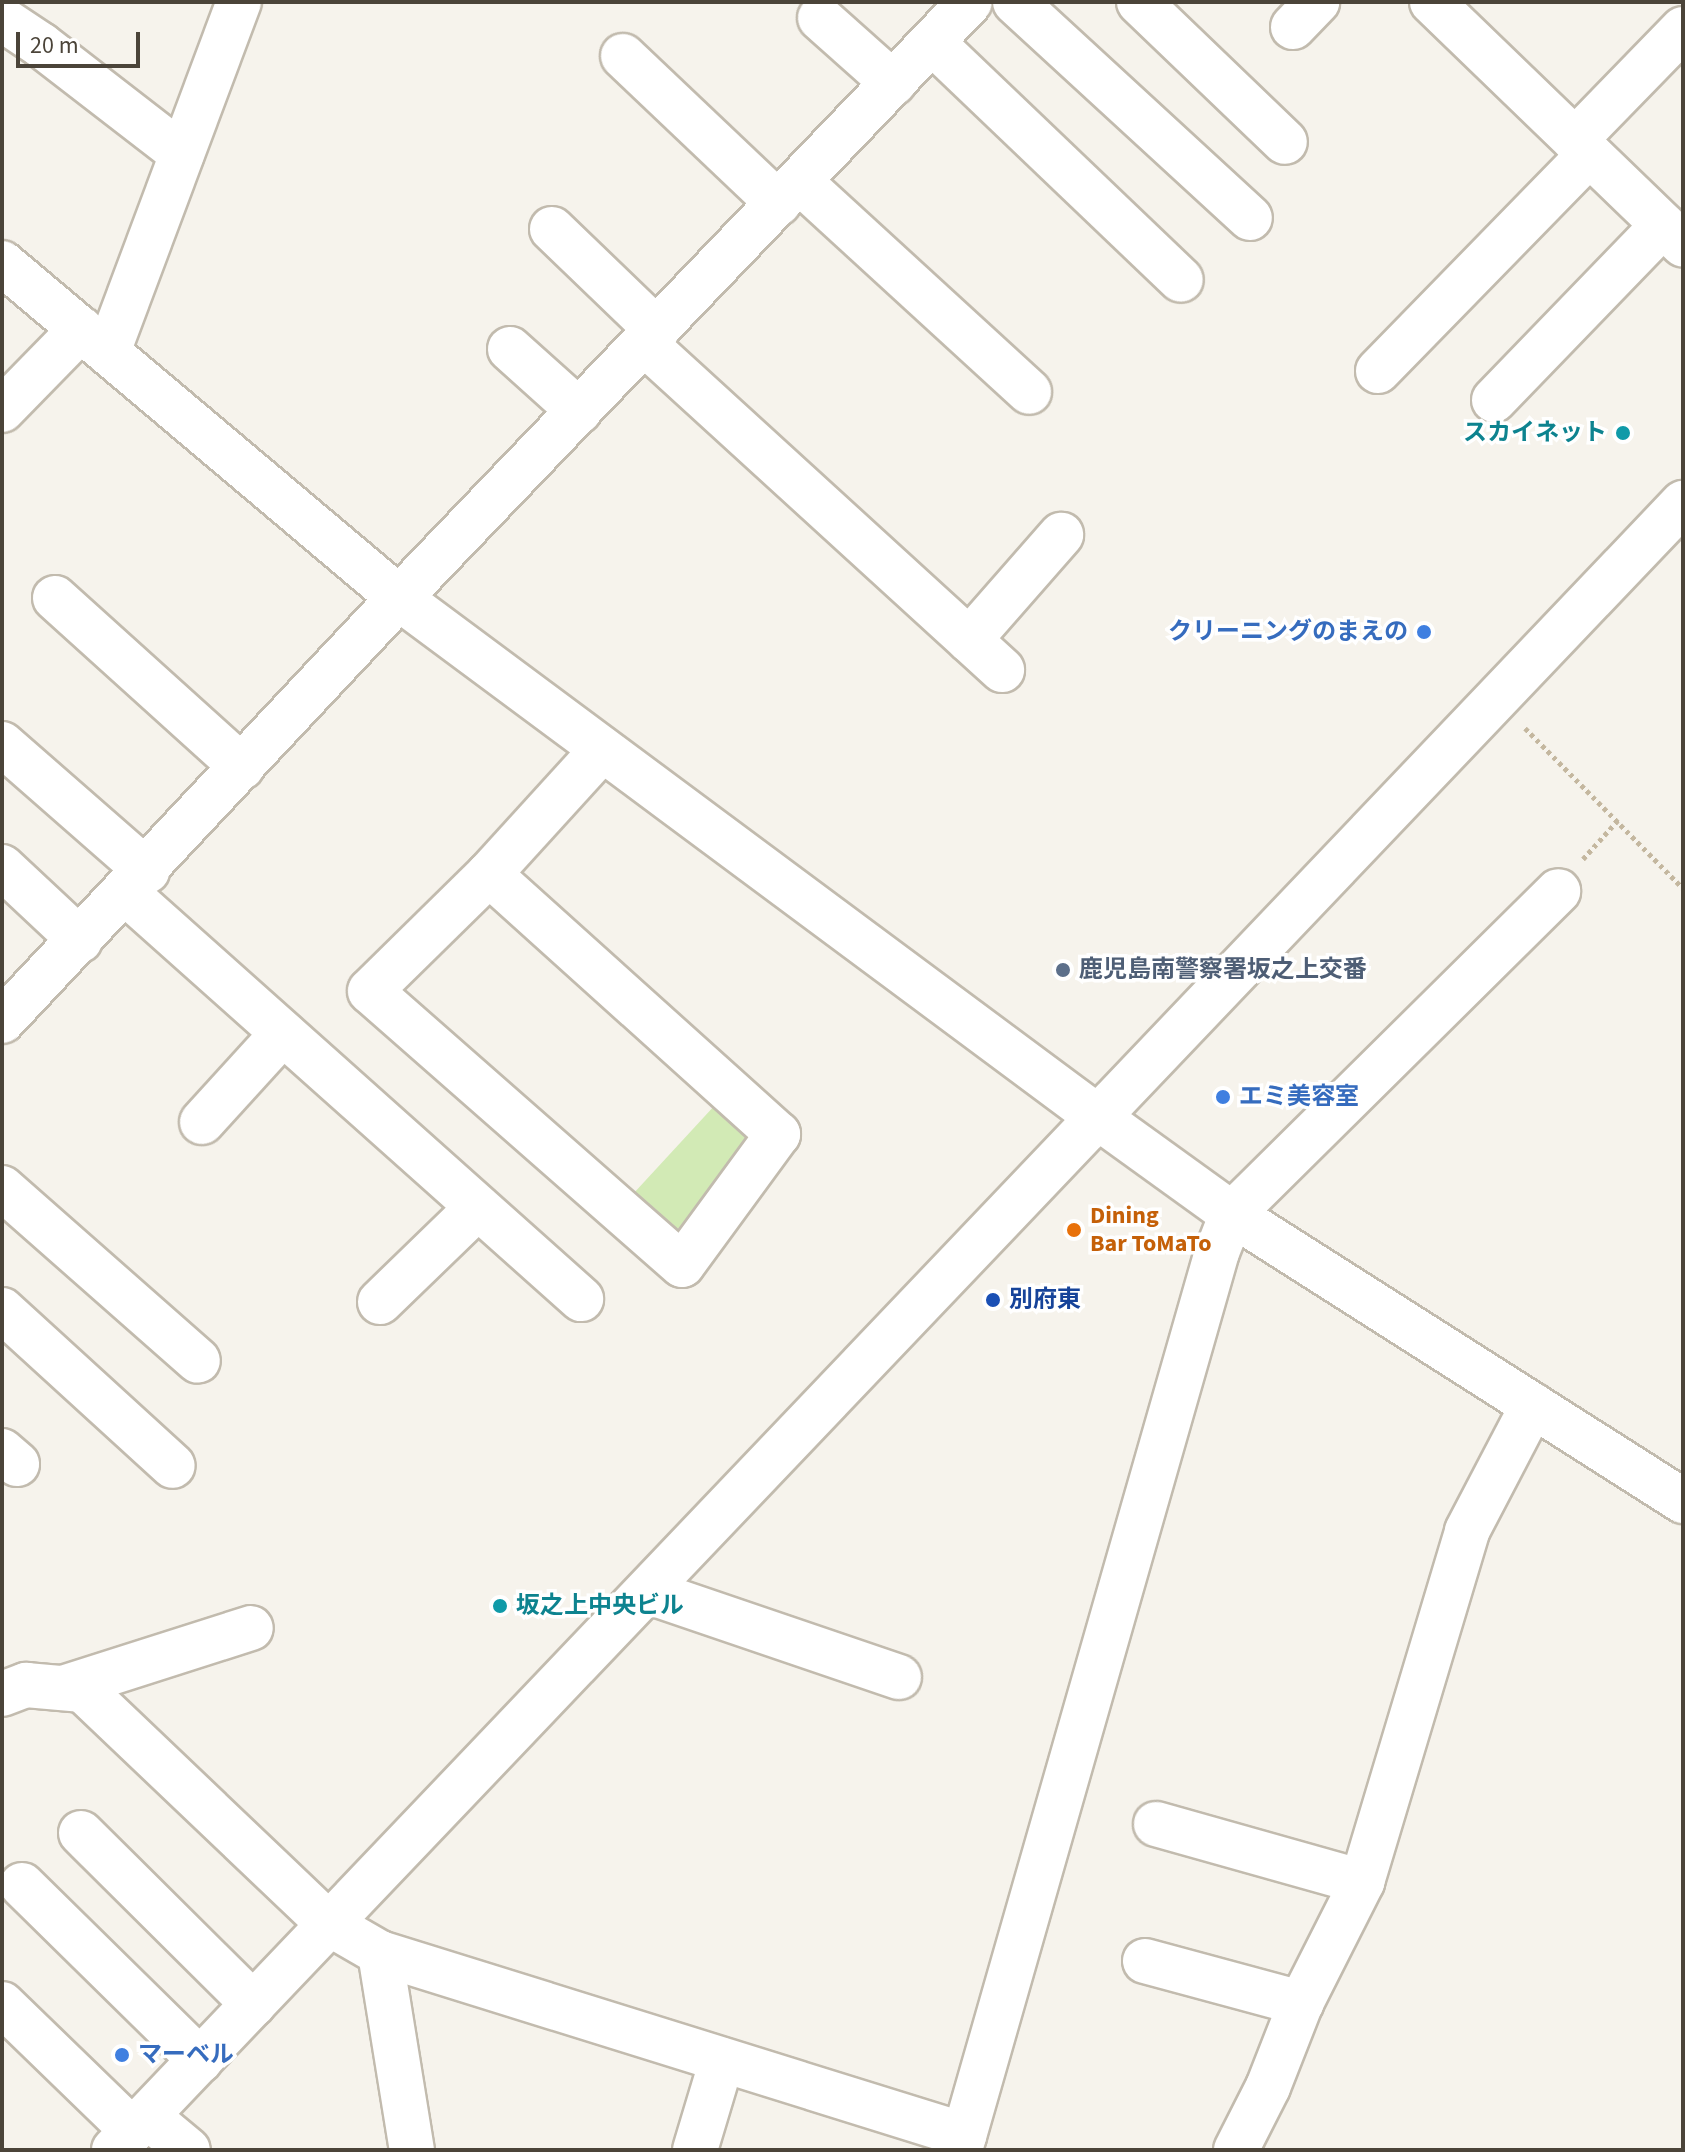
<!DOCTYPE html>
<meta charset="utf-8">
<style>
body{margin:0}
#map{position:relative;width:1685px;height:2152px;overflow:hidden;background:#f6f3ec;font-family:"Source Sans 3","Noto Sans JP",sans-serif}
div>[style]{position:absolute}
.green>*{inset:0;background:#d2eab5}
.path>*{height:5px;margin-top:-2.5px;transform-origin:0;background:repeating-linear-gradient(90deg,#c4b79f 0 4px,transparent 0 8px)}
.roads{filter:drop-shadow(2px 0 #c2bbae) drop-shadow(-2px 0 #c2bbae) drop-shadow(0 2px #c2bbae) drop-shadow(0 -2px #c2bbae)}
.minor>*{height:44px;margin:-22px;padding:0 22px;transform-origin:22px;border-radius:22px;background:#fff}
.dots>*{width:22px;height:22px;translate:-50% -50%;box-sizing:border-box;border:4px solid #fff;border-radius:50%}
span{translate:-50% -50%;white-space:nowrap;text-align:center;line-height:1.15;-webkit-text-stroke:7px #fff;paint-order:stroke}
.culture-label{font-size:24px;color:#0d838f;font-weight:700}
.right{translate:-100% -50%;text-align:right}
.left{translate:0 -50%;text-align:left}
.shop-label{font-size:24px;color:#366cbe;font-weight:700}
.service-label{font-size:24px;color:#4e5e75;font-weight:700}
.food-label{font-size:24px;color:#c56008;font-weight:700}
.transit-label{font-size:24px;color:#164399;font-weight:700}
.frame{position:absolute;inset:0;border:4px solid #4b4439;pointer-events:none}
.scale{position:absolute;left:16px;top:32px;width:124px;height:36px;box-sizing:border-box;border:4px solid #4b4439;border-top:0;padding-left:10px;font-size:24px;line-height:28px;white-space:nowrap;color:#4b4439;-webkit-text-stroke:6px #fff;paint-order:stroke}
</style>
<div id="map">
<div class="green">
<div style="clip-path:polygon(716px 1104px,746px 1130px,747px 1151px,689px 1229px,670px 1228px,633px 1194px)"></div>
</div>
<div class="path">
<div style="left:1525px;top:728px;width:225px;rotate:45.4deg"></div>
<div style="left:1583px;top:859px;width:52px;rotate:-48.1deg"></div>
</div>
<div class="roads">
<div class="minor">
<div style="left:1015px;top:2px;width:319px;rotate:42.6deg"></div>
<div style="left:1139px;top:2px;width:202px;rotate:43.8deg"></div>
<div style="left:1432px;top:2px;width:349px;rotate:44deg"></div>
<div style="left:820px;top:18px;width:98px;rotate:41.7deg"></div>
<div style="left:2px;top:19px;width:47px;rotate:33.7deg"></div>
<div style="left:41px;top:45px;width:178px;rotate:37.7deg"></div>
<div style="left:1293px;top:27px;width:35px;rotate:-46deg"></div>
<div style="left:932px;top:42px;width:344px;rotate:43.7deg"></div>
<div style="left:623px;top:56px;width:214px;rotate:43.5deg"></div>
<div style="left:1575px;top:140px;width:155px;rotate:-45.8deg"></div>
<div style="left:799px;top:181px;width:312px;rotate:42.5deg"></div>
<div style="left:552px;top:229px;width:146px;rotate:43.9deg"></div>
<div style="left:2px;top:263px;width:519px;rotate:40.16deg"></div>
<div style="left:399px;top:598px;width:872px;rotate:36.61deg"></div>
<div style="left:1099px;top:1118px;width:164px;rotate:35.8deg"></div>
<div style="left:1232px;top:1214px;width:535px;rotate:32.47deg"></div>
<div style="left:644px;top:343px;width:485px;rotate:42.4deg"></div>
<div style="left:510px;top:349px;width:93px;rotate:41.9deg"></div>
<div style="left:108px;top:352px;width:374px;rotate:-69.5deg"></div>
<div style="left:1378px;top:371px;width:303px;rotate:-45.7deg"></div>
<div style="left:1494px;top:400px;width:243px;rotate:-46deg"></div>
<div style="left:2px;top:410px;width:113px;rotate:-45.7deg"></div>
<div style="left:55px;top:598px;width:252px;rotate:42.1deg"></div>
<div style="left:969px;top:640px;width:140px;rotate:-48.8deg"></div>
<div style="left:2px;top:744px;width:193px;rotate:41.2deg"></div>
<div style="left:2px;top:867px;width:107px;rotate:43.1deg"></div>
<div style="left:489px;top:874px;width:389px;rotate:42deg"></div>
<div style="left:778px;top:1134px;width:162px;rotate:126.2deg"></div>
<div style="left:682px;top:1265px;width:415px;rotate:-138.7deg"></div>
<div style="left:370px;top:991px;width:167px;rotate:-44.5deg"></div>
<div style="left:489px;top:874px;width:168px;rotate:-47.7deg"></div>
<div style="left:126px;top:893px;width:610px;rotate:41.74deg"></div>
<div style="left:2px;top:1021px;width:580px;rotate:-46.82deg"></div>
<div style="left:399px;top:598px;width:825px;rotate:-46.23deg"></div>
<div style="left:202px;top:1122px;width:120px;rotate:-47.7deg"></div>
<div style="left:2px;top:1188px;width:261px;rotate:41.4deg"></div>
<div style="left:380px;top:1302px;width:136px;rotate:-44.1deg"></div>
<div style="left:2px;top:1310px;width:231px;rotate:42.4deg"></div>
<div style="left:2px;top:1451px;width:20px;rotate:41deg"></div>
<div style="left:649px;top:1592px;width:264px;rotate:18.8deg"></div>
<div style="left:63px;top:1688px;width:197px;rotate:-17.7deg"></div>
<div style="left:2px;top:1694px;width:26px;rotate:-21deg"></div>
<div style="left:26px;top:1685px;width:57px;rotate:5deg"></div>
<div style="left:83px;top:1690px;width:338px;rotate:43.6deg"></div>
<div style="left:328px;top:1923px;width:60px;rotate:30deg"></div>
<div style="left:380px;top:1953px;width:200px;rotate:80.8deg"></div>
<div style="left:1156px;top:1824px;width:214px;rotate:15.7deg"></div>
<div style="left:81px;top:1833px;width:243px;rotate:44.8deg"></div>
<div style="left:22px;top:1885px;width:250px;rotate:44.5deg"></div>
<div style="left:380px;top:1953px;width:612px;rotate:17.31deg"></div>
<div style="left:1145px;top:1961px;width:162px;rotate:15.1deg"></div>
<div style="left:2px;top:2004px;width:182px;rotate:44.1deg"></div>
<div style="left:147px;top:2116px;width:53px;rotate:39.7deg"></div>
<div style="left:114px;top:2150px;width:2275px;rotate:-46.39deg"></div>
<div style="left:695px;top:2150px;width:94px;rotate:-73.3deg"></div>
<div style="left:960px;top:2150px;width:934px;rotate:-74.03deg"></div>
<div style="left:1217px;top:1252px;width:41px;rotate:-68.5deg"></div>
<div style="left:1232px;top:1214px;width:459px;rotate:-44.7deg"></div>
<div style="left:1236px;top:2150px;width:71px;rotate:-63.1deg"></div>
<div style="left:1268px;top:2087px;width:90px;rotate:-68.6deg"></div>
<div style="left:1301px;top:2003px;width:136px;rotate:-63.2deg"></div>
<div style="left:1362px;top:1882px;width:366px;rotate:-73.3deg"></div>
<div style="left:1467px;top:1531px;width:142px;rotate:-62.4deg"></div>
</div>
</div>
<div class="dots">
<div style="left:1623px;top:433px;background:#0f9aa8"></div>
<div style="left:1424px;top:632px;background:#3f7fe0"></div>
<div style="left:1063px;top:970px;background:#5c6f8a"></div>
<div style="left:1223px;top:1097px;background:#3f7fe0"></div>
<div style="left:1074px;top:1230px;background:#e8710a"></div>
<div style="left:993px;top:1300px;background:#1a4fb4"></div>
<div style="left:500px;top:1606px;background:#0f9aa8"></div>
<div style="left:122px;top:2055px;background:#3f7fe0"></div>
</div>
<div class="culture-label">
<span class="right" style="left:1607px;top:433px">スカイネット</span>
<span class="left" style="left:516px;top:1606px">坂之上中央ビル</span>
</div>
<div class="shop-label">
<span class="right" style="left:1408px;top:632px">クリーニングのまえの</span>
<span class="left" style="left:1239px;top:1097px">エミ美容室</span>
<span class="left" style="left:138px;top:2055px">マーベル</span>
</div>
<div class="service-label">
<span class="left" style="left:1079px;top:970px">鹿児島南警察署坂之上交番</span>
</div>
<div class="food-label">
<span class="left" style="left:1090px;top:1230px">Dining<br>Bar ToMaTo</span>
</div>
<div class="transit-label">
<span class="left" style="left:1009px;top:1300px">別府東</span>
</div>
<div class="frame"></div>
<div class="scale">20 m</div>
</div>
